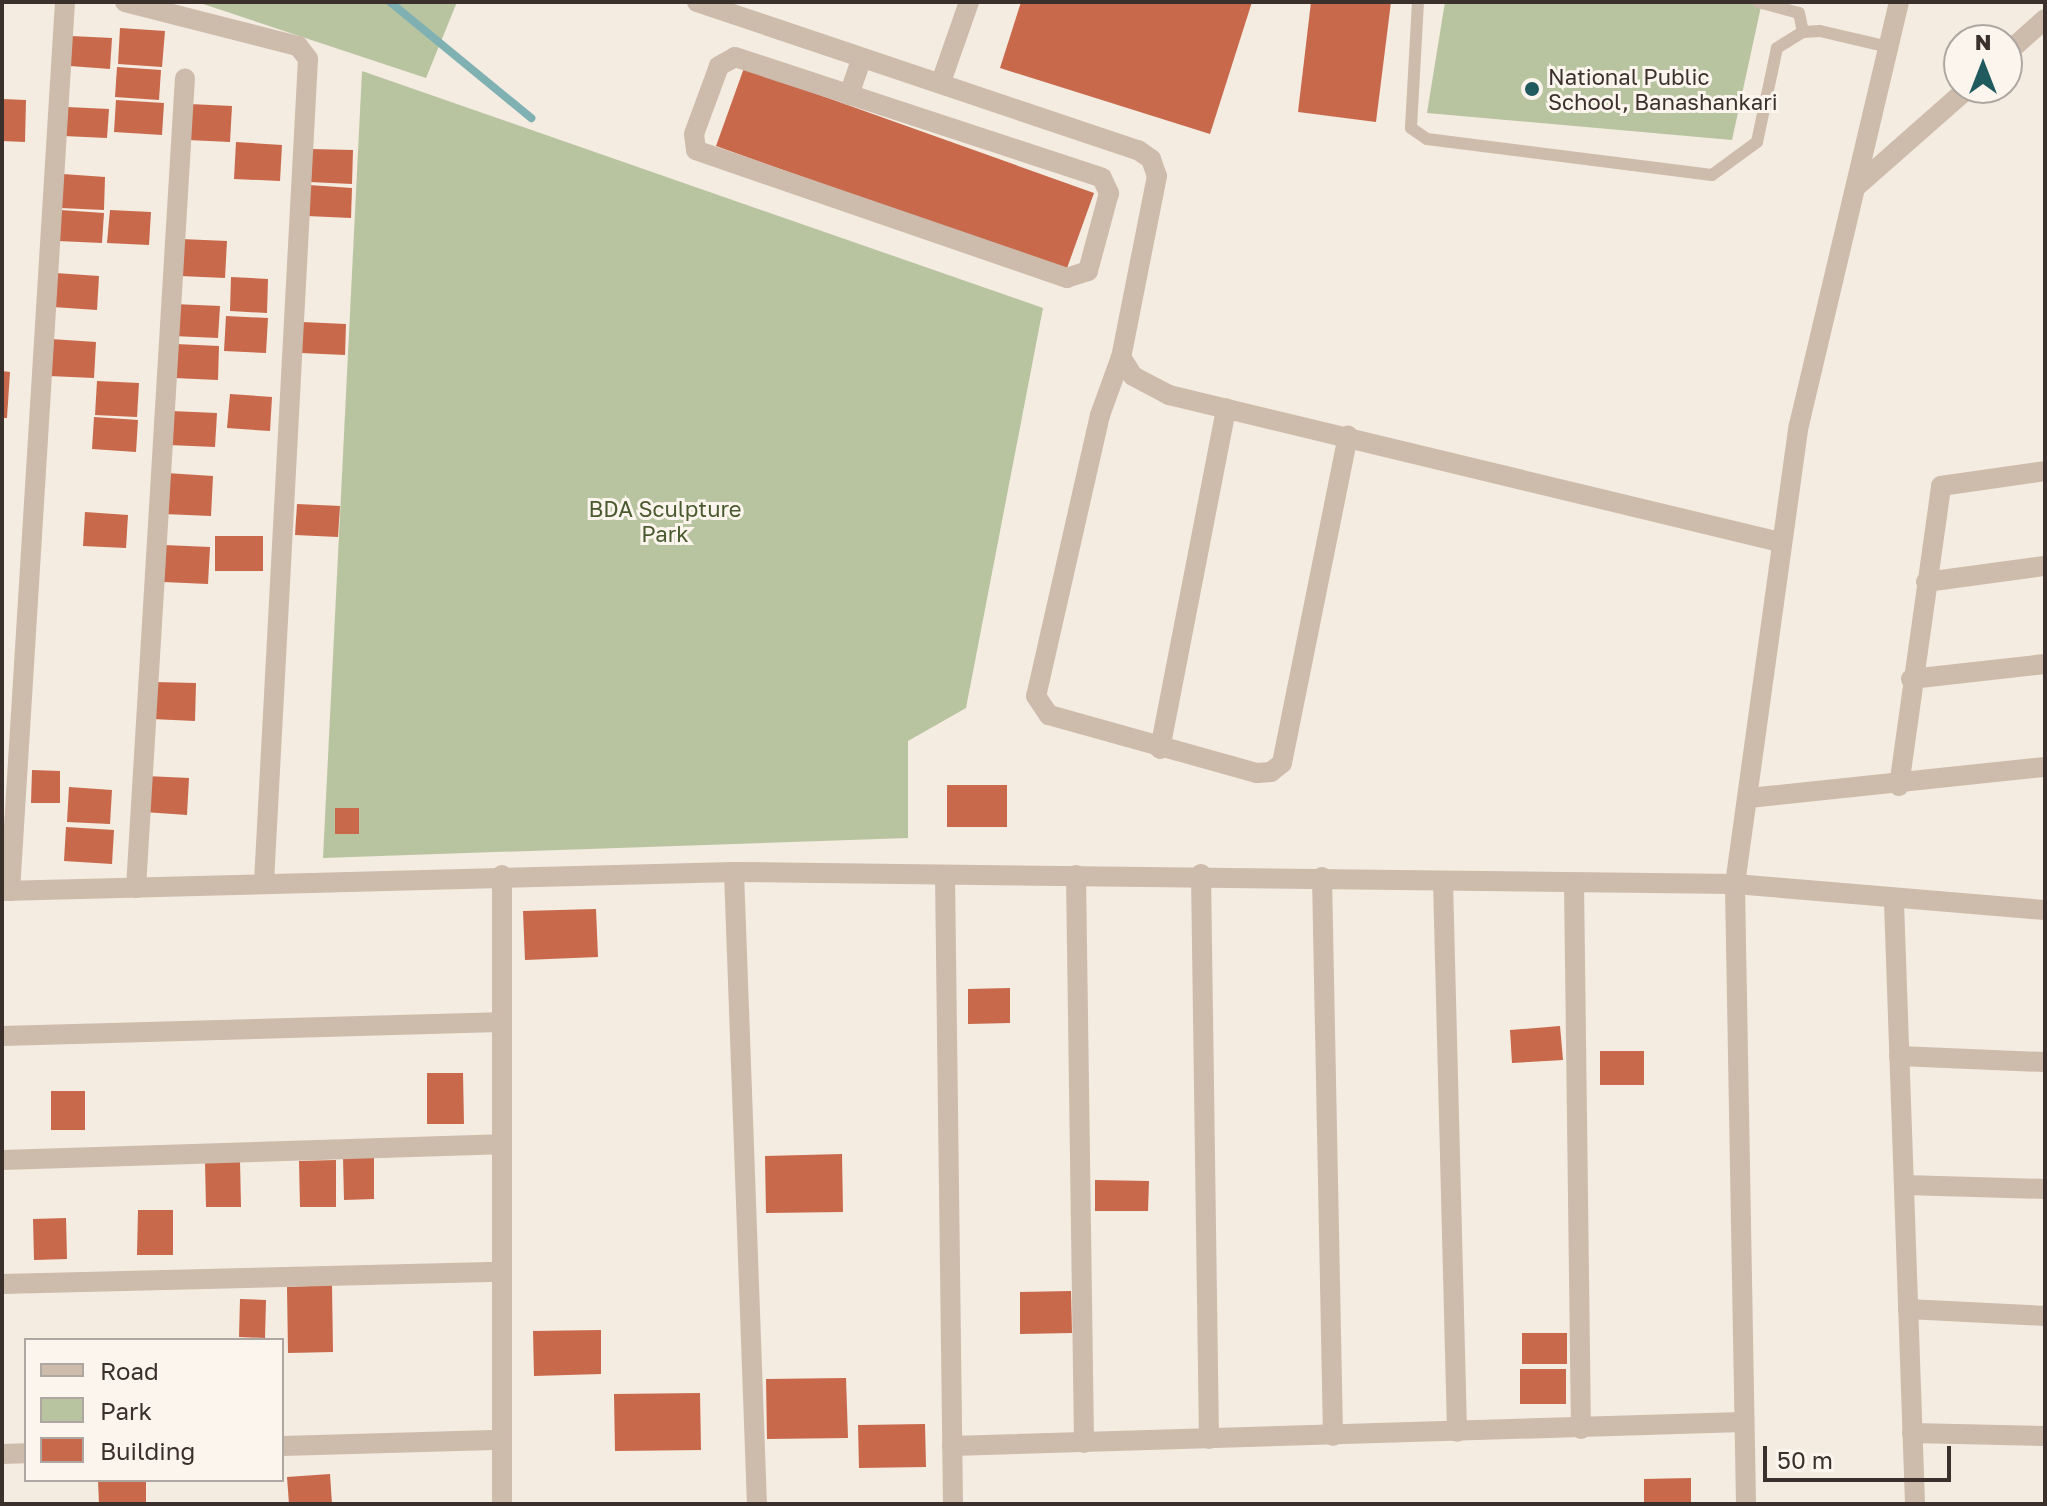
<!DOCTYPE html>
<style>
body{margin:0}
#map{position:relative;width:2047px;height:1506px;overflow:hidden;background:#f4ebe1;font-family:"Golos Text",sans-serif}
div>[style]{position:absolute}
.green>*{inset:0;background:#b8c4a0}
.stream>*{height:8px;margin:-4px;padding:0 4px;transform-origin:4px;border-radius:4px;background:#7fb0b2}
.building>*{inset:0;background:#c8694b}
.service>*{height:12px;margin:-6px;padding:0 6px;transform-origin:6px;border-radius:6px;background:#cdbbac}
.minor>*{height:20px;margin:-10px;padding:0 10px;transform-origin:10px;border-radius:10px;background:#cdbbac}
.tertiary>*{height:20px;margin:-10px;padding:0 10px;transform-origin:10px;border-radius:10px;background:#cdbbac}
.dots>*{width:22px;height:22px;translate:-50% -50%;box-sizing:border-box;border:4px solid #fbf5ee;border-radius:50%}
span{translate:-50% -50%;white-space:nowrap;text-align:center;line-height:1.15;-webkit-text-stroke:6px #fbf5ee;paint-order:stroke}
.poi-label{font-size:22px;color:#3b302b}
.left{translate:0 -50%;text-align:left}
.park-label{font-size:22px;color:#4a5a2e}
.frame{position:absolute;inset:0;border:4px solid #3b302b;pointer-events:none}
.legend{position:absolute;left:24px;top:1338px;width:260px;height:144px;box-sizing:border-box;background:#fbf5ee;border:2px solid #aea6a0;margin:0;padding:10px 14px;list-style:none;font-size:24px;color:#3b302b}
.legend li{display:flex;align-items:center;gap:16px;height:40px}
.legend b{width:40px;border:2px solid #aea6a0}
.north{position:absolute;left:1943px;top:24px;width:80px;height:80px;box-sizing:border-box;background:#fbf5ee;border:2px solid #aea6a0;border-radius:50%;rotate:0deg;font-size:22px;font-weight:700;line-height:32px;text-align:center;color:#3b302b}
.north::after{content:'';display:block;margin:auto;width:28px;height:36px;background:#1f5a5e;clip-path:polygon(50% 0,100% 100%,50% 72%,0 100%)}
.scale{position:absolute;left:1763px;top:1446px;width:188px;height:36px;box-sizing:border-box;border:4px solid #3b302b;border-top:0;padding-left:10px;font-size:24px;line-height:28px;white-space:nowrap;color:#3b302b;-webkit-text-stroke:6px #fbf5ee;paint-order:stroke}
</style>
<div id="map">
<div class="green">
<div style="clip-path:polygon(197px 2px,457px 2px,426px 78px)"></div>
<div style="clip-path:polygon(1445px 2px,1762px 2px,1732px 140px,1427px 113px)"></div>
<div style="clip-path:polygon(362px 71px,1043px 308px,966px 708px,908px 741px,908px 838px,323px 858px)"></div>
</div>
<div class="stream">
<div style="left:390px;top:2px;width:183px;rotate:39.4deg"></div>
</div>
<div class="building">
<div style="clip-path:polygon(1021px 2px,1252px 2px,1210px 134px,1000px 68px)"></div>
<div style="clip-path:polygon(1311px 2px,1391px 2px,1376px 122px,1298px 112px)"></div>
<div style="clip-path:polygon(120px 28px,165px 31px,162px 67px,118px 64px)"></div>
<div style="clip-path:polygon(71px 36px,112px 38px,110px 69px,70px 66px)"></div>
<div style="clip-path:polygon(117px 67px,161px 70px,159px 100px,115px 97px)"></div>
<div style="clip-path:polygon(744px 68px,1094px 193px,1066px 271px,716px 146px)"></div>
<div style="clip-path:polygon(2px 99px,26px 100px,25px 142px,2px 141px)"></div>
<div style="clip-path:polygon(116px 100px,164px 103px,162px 135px,114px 132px)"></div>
<div style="clip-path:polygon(189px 104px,232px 106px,230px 142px,188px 140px)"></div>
<div style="clip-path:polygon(67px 107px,109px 109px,107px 138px,64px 136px)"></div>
<div style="clip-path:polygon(236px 142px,282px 145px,280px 181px,234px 179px)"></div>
<div style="clip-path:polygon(310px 149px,353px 150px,352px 184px,309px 182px)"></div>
<div style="clip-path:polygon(63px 174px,105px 177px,104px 210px,61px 208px)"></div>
<div style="clip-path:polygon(309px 185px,352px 188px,351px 218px,307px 216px)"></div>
<div style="clip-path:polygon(60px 210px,104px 213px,102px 243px,58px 241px)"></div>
<div style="clip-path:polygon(110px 210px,151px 212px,149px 245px,107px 243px)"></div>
<div style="clip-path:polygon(181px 239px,227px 241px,225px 278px,180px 276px)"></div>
<div style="clip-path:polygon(55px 273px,99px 276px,97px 310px,53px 307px)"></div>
<div style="clip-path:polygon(231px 277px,268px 279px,267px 313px,230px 311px)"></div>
<div style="clip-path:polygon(174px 304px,220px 306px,218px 338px,173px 336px)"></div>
<div style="clip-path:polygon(226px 316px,268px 318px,266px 353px,224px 351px)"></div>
<div style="clip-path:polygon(302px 322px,346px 324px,345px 355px,301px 353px)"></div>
<div style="clip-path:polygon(51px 339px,96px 342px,94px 378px,49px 376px)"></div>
<div style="clip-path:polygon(176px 344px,219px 346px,218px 380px,174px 378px)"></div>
<div style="clip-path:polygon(2px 371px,10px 372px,7px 418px,2px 418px)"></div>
<div style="clip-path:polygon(97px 381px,139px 383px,137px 417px,95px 415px)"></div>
<div style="clip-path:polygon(230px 394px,272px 397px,270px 431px,227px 428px)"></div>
<div style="clip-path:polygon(171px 411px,217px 413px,215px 447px,169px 445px)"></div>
<div style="clip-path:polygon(94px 417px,138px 420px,136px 452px,92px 449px)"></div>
<div style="clip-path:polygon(166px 473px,213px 476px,211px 516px,164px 514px)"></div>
<div style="clip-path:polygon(297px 504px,340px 506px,338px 537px,295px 535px)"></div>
<div style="clip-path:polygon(85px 512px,128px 515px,126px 548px,83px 546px)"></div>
<div style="clip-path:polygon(215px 536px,263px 536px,263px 571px,215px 571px)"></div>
<div style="clip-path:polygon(164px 545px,210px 547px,208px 584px,163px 582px)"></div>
<div style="clip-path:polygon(154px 682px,196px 683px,195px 721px,152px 719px)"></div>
<div style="clip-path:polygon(32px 770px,60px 771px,60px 803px,31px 803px)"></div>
<div style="clip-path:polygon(146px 776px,189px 778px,187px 815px,144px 812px)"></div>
<div style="clip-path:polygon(947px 785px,1007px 785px,1007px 827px,947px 827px)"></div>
<div style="clip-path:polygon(69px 787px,112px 790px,110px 824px,67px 822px)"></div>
<div style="clip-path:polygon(335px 808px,359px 808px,359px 834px,335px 834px)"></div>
<div style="clip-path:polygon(66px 827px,114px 830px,112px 864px,64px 861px)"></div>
<div style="clip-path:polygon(596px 909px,598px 957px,525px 960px,523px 911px)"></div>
<div style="clip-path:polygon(1010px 988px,1010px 1023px,968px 1024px,968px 989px)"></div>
<div style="clip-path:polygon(1560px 1026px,1563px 1060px,1512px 1063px,1510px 1030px)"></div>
<div style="clip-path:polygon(1600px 1051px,1644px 1051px,1644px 1085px,1600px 1085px)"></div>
<div style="clip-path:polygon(427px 1073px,463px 1073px,464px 1124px,427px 1124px)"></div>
<div style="clip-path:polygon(51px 1091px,85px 1091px,85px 1130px,51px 1130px)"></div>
<div style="clip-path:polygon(842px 1154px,843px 1212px,766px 1213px,765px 1156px)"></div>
<div style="clip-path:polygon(374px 1157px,374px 1199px,344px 1200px,343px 1158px)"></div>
<div style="clip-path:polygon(336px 1160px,336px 1207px,300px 1207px,299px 1161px)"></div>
<div style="clip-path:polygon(240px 1161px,241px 1207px,206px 1207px,205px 1162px)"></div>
<div style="clip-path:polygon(1095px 1180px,1149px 1181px,1148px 1211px,1095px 1211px)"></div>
<div style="clip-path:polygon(138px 1210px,173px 1210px,173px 1255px,137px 1255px)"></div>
<div style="clip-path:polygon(66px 1218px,67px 1259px,34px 1260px,33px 1219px)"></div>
<div style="clip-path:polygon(332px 1285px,333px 1352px,288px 1353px,287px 1287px)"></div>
<div style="clip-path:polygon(1071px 1291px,1072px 1333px,1020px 1334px,1020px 1292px)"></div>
<div style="clip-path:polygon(240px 1299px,266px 1300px,265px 1338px,239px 1337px)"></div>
<div style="clip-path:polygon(601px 1330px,601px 1374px,534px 1376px,533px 1331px)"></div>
<div style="clip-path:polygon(1522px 1333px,1567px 1333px,1567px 1364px,1522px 1364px)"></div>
<div style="clip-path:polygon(1520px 1369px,1566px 1369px,1566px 1404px,1520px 1404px)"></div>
<div style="clip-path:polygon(846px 1378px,848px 1438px,767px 1439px,766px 1379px)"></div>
<div style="clip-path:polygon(700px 1393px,701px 1450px,615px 1451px,614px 1394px)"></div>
<div style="clip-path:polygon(925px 1424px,926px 1467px,859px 1468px,858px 1425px)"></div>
<div style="clip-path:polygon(330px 1474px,332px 1504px,289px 1504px,287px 1477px)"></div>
<div style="clip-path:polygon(1691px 1478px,1691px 1504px,1644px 1504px,1644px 1479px)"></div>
<div style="clip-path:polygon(98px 1480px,146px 1480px,146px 1504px,99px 1504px)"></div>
</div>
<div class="service">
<div style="left:1418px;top:2px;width:126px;rotate:93.2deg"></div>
<div style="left:1411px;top:128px;width:19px;rotate:35deg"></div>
<div style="left:1427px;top:139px;width:287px;rotate:7.2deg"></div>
<div style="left:1712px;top:175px;width:56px;rotate:-36.3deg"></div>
<div style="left:1757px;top:142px;width:96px;rotate:-78deg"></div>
<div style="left:1777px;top:48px;width:31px;rotate:-32deg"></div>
<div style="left:1803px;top:32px;width:17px;rotate:-3deg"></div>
<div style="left:1820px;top:31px;width:71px;rotate:13.1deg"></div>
<div style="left:1758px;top:2px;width:42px;rotate:15deg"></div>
<div style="left:1799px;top:13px;width:19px;rotate:78deg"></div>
</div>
<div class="minor">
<div style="left:125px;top:2px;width:179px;rotate:14.3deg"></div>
<div style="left:298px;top:46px;width:16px;rotate:52deg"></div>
<div style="left:308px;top:59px;width:825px;rotate:93.06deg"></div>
<div style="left:697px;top:2px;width:465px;rotate:18.6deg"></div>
<div style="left:1138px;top:150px;width:16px;rotate:35deg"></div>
<div style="left:1151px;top:159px;width:18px;rotate:71deg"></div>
<div style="left:1157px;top:176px;width:185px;rotate:101.2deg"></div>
<div style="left:1121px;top:357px;width:22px;rotate:58deg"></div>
<div style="left:1133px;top:376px;width:41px;rotate:27.8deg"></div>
<div style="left:1169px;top:395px;width:628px;rotate:13.53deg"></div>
<div style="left:2007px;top:53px;width:51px;rotate:-41.8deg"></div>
<div style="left:735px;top:57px;width:386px;rotate:18.2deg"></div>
<div style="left:1102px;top:178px;width:17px;rotate:65deg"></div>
<div style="left:1109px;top:193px;width:81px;rotate:105.1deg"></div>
<div style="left:1088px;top:271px;width:22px;rotate:162deg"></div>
<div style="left:1067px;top:278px;width:392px;rotate:-161deg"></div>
<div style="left:696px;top:150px;width:16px;rotate:-97deg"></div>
<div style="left:694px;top:134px;width:72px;rotate:-69.8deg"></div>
<div style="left:719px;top:66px;width:18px;rotate:-29deg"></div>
<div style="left:941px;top:82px;width:85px;rotate:-70.7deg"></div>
<div style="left:849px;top:95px;width:39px;rotate:-71deg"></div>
<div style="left:1857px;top:186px;width:148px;rotate:-41.4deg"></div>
<div style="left:1121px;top:357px;width:62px;rotate:109.9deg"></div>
<div style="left:1100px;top:415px;width:288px;rotate:102.8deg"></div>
<div style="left:1036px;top:696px;width:23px;rotate:56deg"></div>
<div style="left:1049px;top:715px;width:216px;rotate:15.6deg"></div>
<div style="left:1257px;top:773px;width:14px;rotate:-4deg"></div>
<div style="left:1271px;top:772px;width:14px;rotate:-39deg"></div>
<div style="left:1282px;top:763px;width:334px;rotate:-78.6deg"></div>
<div style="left:1926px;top:582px;width:120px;rotate:-7.7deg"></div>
<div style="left:1911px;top:679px;width:135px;rotate:-6.4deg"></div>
<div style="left:1160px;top:749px;width:347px;rotate:-79deg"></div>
<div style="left:1899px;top:786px;width:303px;rotate:-82deg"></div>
<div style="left:1941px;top:486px;width:105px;rotate:-8.2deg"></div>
<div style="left:1749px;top:798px;width:298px;rotate:-6deg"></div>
<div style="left:734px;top:872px;width:632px;rotate:87.92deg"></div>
<div style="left:1201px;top:874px;width:565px;rotate:89.19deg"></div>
<div style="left:502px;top:875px;width:629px;rotate:90deg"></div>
<div style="left:945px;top:875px;width:629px;rotate:89.27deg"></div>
<div style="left:1076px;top:875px;width:568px;rotate:89.19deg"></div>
<div style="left:1322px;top:877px;width:559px;rotate:88.87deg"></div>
<div style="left:1443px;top:881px;width:551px;rotate:88.54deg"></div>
<div style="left:1574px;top:883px;width:546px;rotate:89.27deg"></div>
<div style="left:1735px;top:884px;width:311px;rotate:4.8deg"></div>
<div style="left:136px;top:888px;width:811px;rotate:-86.54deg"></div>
<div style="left:10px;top:891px;width:891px;rotate:-86.46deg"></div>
<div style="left:1894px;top:902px;width:602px;rotate:88deg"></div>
<div style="left:2px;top:1036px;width:497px;rotate:-1.6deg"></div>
<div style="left:1899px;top:1056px;width:146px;rotate:2.4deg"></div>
<div style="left:2px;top:1160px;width:498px;rotate:-1.8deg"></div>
<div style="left:1904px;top:1185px;width:141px;rotate:1.6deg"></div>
<div style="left:2px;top:1284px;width:499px;rotate:-1.4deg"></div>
<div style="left:1908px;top:1309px;width:137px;rotate:2.9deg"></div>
<div style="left:1912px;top:1433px;width:133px;rotate:1.3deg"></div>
<div style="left:282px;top:1446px;width:220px;rotate:-1.6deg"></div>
<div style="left:952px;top:1446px;width:791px;rotate:-1.74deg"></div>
<div style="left:2px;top:1454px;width:24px;rotate:-2deg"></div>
</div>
<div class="tertiary">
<div style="left:2px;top:891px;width:732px;rotate:-1.49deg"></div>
<div style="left:734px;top:872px;width:1001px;rotate:0.69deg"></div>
<div style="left:1746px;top:1504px;width:620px;rotate:-91.02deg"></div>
<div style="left:1735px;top:884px;width:463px;rotate:-82.1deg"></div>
<div style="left:1799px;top:425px;width:435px;rotate:-76.7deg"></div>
</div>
<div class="dots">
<div style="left:1532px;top:89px;background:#1f5a5e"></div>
</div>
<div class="poi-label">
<span class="left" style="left:1548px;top:89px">National Public<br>School, Banashankari</span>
</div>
<div class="park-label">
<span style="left:665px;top:521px">BDA Sculpture<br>Park</span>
</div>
<div class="frame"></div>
<ul class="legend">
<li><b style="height:10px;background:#cdbbac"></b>Road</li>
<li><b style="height:22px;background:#b8c4a0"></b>Park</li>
<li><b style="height:22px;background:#c8694b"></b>Building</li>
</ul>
<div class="north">N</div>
<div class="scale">50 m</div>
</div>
